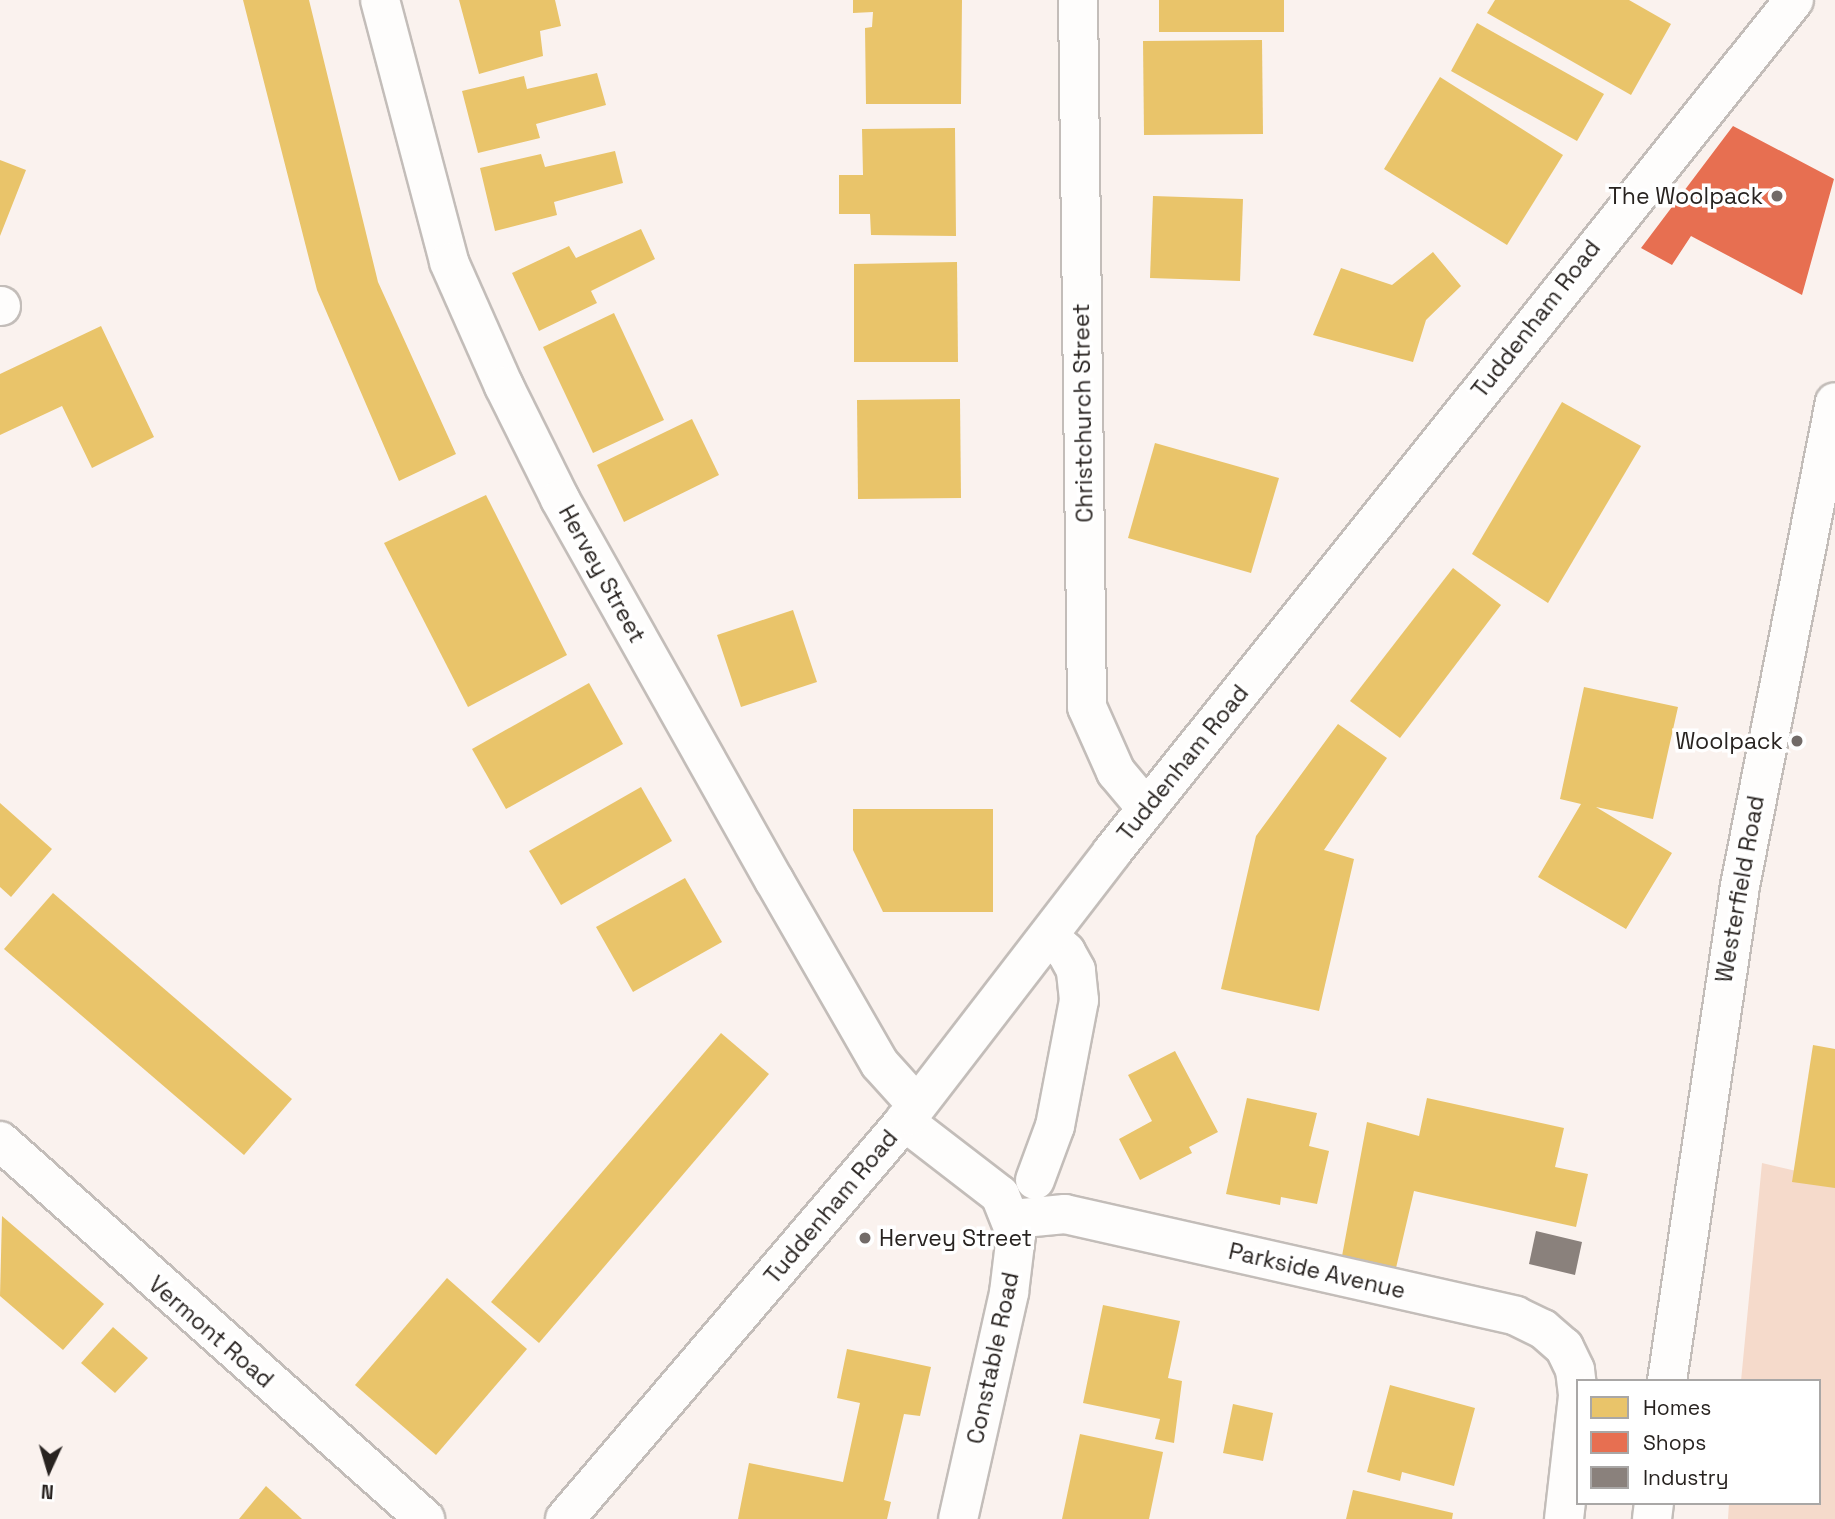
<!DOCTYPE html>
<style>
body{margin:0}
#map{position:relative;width:1835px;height:1519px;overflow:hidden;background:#faf2ee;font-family:"Space Grotesk",sans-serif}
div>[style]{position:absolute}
.green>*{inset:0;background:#f5dacb}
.homes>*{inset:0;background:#e9c46a}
.shops>*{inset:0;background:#e76f51}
.industry>*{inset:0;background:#8a817c}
.roads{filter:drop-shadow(2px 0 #c3bdb9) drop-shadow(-2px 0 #c3bdb9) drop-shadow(0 2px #c3bdb9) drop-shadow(0 -2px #c3bdb9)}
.minor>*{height:38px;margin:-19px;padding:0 19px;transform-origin:19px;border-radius:19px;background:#fefdfc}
.major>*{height:38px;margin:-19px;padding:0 19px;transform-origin:19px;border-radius:19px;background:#fefdfc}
.dots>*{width:19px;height:19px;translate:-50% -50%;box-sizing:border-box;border:4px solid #fff;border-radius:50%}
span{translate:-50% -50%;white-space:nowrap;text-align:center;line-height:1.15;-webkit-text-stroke:7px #fff;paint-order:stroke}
.poi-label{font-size:23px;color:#282320}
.right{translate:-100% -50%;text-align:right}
.left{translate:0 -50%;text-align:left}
.street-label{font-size:23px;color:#282320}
.legend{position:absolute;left:1576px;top:1379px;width:245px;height:126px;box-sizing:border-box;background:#fff;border:2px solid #a9a7a6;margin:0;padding:9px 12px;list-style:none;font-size:21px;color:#282320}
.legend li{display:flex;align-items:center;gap:14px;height:35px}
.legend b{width:35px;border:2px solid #a9a7a6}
.north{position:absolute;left:14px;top:1435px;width:70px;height:70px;-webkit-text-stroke:5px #fff;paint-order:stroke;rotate:184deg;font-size:19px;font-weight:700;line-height:28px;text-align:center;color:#282320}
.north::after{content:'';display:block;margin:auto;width:24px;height:32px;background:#282320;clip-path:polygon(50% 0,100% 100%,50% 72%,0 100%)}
</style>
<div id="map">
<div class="green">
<div style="clip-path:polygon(1762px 1163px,1835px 1180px,1835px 1519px,1728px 1519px,1729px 1503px,1819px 1503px,1819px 1381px,1741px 1381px)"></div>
</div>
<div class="homes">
<div style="clip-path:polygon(243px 0,309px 0,378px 282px,456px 454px,399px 481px,317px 290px)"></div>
<div style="clip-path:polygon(459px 0,555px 0,561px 26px,540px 31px,543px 56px,479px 74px)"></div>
<div style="clip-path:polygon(853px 0,962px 0,961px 104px,866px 104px,865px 28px,872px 27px,873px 12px,853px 13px)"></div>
<div style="clip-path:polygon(1159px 0,1284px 0,1284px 32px,1159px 32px)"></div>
<div style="clip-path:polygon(1495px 0,1629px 0,1671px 24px,1631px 95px,1487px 13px)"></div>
<div style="clip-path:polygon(1477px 23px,1604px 94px,1577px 141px,1451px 71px)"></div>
<div style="clip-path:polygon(1262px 40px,1263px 134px,1144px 135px,1143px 41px)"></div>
<div style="clip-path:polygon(597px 73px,606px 105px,536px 124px,540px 138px,478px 153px,462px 91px,524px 76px,527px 89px)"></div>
<div style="clip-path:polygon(1440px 77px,1563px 155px,1507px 245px,1384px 169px)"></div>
<div style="clip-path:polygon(955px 128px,956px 236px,871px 235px,870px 214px,839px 214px,839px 175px,863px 175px,862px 129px)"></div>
<div style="clip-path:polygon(615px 151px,623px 183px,554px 202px,557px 215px,495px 231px,480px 168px,541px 154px,545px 167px)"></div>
<div style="clip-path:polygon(0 160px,26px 170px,0 236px)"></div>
<div style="clip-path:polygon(1153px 196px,1243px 199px,1240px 281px,1150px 278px)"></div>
<div style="clip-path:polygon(641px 229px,655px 259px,591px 291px,597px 303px,539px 331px,512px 273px,569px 246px,576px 258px)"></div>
<div style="clip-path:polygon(1433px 252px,1461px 286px,1426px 320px,1413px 362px,1313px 335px,1341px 268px,1392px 285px)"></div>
<div style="clip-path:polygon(957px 262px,958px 362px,854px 362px,854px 264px)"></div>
<div style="clip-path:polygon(614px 313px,664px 420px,593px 453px,543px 347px)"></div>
<div style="clip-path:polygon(101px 326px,154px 437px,92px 468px,62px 406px,0 435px,0 374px)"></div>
<div style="clip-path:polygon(960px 399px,961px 498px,858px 499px,857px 400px)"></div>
<div style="clip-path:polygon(1562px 402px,1641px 446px,1548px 603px,1472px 554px)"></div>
<div style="clip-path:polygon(692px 419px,719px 475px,624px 522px,597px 465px)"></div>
<div style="clip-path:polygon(1155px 443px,1279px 478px,1251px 573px,1128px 538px)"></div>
<div style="clip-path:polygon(486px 495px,567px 655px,468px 707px,384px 543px)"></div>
<div style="clip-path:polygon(1453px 568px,1501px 605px,1400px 738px,1350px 701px)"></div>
<div style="clip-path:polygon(793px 610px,817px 682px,741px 707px,717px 635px)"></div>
<div style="clip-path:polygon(589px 683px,623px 744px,506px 809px,472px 749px)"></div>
<div style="clip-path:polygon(1584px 687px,1678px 707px,1653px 819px,1596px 807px,1672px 853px,1626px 929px,1538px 877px,1581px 804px,1560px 799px)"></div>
<div style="clip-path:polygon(1338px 724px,1387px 758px,1324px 850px,1354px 859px,1319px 1011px,1221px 989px,1256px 836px)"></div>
<div style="clip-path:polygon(641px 787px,672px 841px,561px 905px,529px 851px)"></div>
<div style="clip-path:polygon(0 803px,52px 849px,11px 897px,0 887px)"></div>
<div style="clip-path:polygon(853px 809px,993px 809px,993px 912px,883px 912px,853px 850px)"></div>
<div style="clip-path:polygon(685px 878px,722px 942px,633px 992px,596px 927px)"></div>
<div style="clip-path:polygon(53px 893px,292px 1099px,244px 1155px,4px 949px)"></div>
<div style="clip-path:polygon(721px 1033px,769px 1074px,539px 1343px,491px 1302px)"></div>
<div style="clip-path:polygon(1813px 1045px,1835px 1049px,1835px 1188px,1792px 1182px)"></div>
<div style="clip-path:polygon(1175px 1051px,1218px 1132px,1189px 1147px,1192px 1153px,1140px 1180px,1119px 1139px,1152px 1121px,1128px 1075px)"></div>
<div style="clip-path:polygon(1247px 1098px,1317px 1113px,1309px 1146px,1329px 1151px,1317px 1204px,1281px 1197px,1280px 1205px,1226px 1194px)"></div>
<div style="clip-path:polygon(1427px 1098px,1564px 1128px,1555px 1167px,1588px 1174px,1576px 1227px,1414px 1191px,1396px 1268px,1342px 1256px,1367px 1122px,1419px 1136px)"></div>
<div style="clip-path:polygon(2px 1216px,104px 1304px,63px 1350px,0 1296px)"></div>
<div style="clip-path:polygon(447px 1278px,527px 1349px,436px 1455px,355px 1385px)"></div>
<div style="clip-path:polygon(1103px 1305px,1180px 1321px,1168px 1378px,1182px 1381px,1174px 1443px,1155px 1439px,1160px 1419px,1083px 1403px)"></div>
<div style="clip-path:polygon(113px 1327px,148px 1358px,115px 1393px,81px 1363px)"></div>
<div style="clip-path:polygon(847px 1349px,931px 1367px,920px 1416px,904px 1414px,884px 1500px,891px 1502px,887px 1519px,738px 1519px,749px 1463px,843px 1482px,860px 1403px,837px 1398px)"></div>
<div style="clip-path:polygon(1390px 1385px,1475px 1408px,1454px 1486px,1402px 1472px,1400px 1481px,1367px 1472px)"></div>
<div style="clip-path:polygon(1233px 1404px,1273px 1413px,1263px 1461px,1223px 1453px)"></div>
<div style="clip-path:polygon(1080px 1434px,1163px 1452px,1149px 1519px,1062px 1519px)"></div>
<div style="clip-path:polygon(266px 1486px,302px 1519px,239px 1519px)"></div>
<div style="clip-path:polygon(1353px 1490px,1453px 1513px,1452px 1519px,1346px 1519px)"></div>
</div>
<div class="shops">
<div style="clip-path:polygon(1733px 126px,1834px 179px,1802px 295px,1691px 236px,1672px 265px,1641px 248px)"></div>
</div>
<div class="industry">
<div style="clip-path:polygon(1536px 1231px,1582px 1242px,1575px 1275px,1529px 1264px)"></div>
</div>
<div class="roads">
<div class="minor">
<div style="left:380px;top:0;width:271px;rotate:75.2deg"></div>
<div style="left:449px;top:262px;width:136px;rotate:66.1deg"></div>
<div style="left:504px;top:386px;width:126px;rotate:63.6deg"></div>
<div style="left:560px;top:499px;width:437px;rotate:60.7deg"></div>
<div style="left:774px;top:880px;width:212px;rotate:60.1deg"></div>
<div style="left:880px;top:1064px;width:55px;rotate:47.9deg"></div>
<div style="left:1078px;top:0;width:707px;rotate:89.27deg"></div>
<div style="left:1087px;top:707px;width:71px;rotate:66deg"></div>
<div style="left:1116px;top:772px;width:48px;rotate:50deg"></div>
<div style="left:0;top:306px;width:1px"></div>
<div style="left:904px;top:1121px;width:121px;rotate:37.6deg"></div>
<div style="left:1000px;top:1195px;width:43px;rotate:68.2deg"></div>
<div style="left:1016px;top:1235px;width:58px;rotate:96.9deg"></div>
<div style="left:1009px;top:1293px;width:232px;rotate:102.7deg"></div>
<div style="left:0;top:1141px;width:569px;rotate:41.65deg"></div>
<div style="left:1035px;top:1180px;width:58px;rotate:-69.7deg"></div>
<div style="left:1055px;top:1126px;width:128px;rotate:-79.2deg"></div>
<div style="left:1079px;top:1000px;width:30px;rotate:-96deg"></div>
<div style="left:1076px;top:970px;width:21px;rotate:-119deg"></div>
<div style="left:1066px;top:952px;width:23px;rotate:-137deg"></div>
<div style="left:1013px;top:1219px;width:52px;rotate:-5.5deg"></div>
<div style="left:1065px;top:1214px;width:462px;rotate:12.7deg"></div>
<div style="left:1516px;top:1316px;width:30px;rotate:26deg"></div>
<div style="left:1543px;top:1329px;width:28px;rotate:41deg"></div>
<div style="left:1564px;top:1347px;width:25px;rotate:64deg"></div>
<div style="left:1575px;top:1370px;width:24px;rotate:83deg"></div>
<div style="left:565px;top:1519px;width:530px;rotate:-49.52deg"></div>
<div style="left:909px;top:1116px;width:333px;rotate:-52.4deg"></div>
<div style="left:1112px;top:852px;width:1091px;rotate:-51.32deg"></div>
<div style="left:1564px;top:1519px;width:124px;rotate:-83.5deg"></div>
</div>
<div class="major">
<div style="left:1667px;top:1381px;width:495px;rotate:-81.6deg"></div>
<div style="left:1739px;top:891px;width:498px;rotate:-78.9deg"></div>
<div style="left:1652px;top:1519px;width:16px;rotate:-83deg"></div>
</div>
</div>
<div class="dots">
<div style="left:1777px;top:196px;background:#726b68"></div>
<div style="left:1797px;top:741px;background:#726b68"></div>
<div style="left:865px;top:1238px;background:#726b68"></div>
</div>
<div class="poi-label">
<span class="right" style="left:1763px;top:196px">The Woolpack</span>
<span class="right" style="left:1783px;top:741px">Woolpack</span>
<span class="left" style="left:879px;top:1238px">Hervey Street</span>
</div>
<div class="street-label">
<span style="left:1536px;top:319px;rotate:-52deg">Tuddenham Road</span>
<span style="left:1083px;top:413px;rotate:-91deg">Christchurch Street</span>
<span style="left:602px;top:574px;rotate:61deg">Hervey Street</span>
<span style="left:1183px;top:763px;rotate:-51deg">Tuddenham Road</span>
<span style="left:1740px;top:889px;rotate:-80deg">Westerfield Road</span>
<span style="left:831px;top:1207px;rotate:-50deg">Tuddenham Road</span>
<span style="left:1317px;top:1271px;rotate:13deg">Parkside Avenue</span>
<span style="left:211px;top:1332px;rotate:41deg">Vermont Road</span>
<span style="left:993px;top:1358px;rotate:-78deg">Constable Road</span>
</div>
<ul class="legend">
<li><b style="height:19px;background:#e9c46a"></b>Homes</li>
<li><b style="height:19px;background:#e76f51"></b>Shops</li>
<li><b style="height:19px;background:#8a817c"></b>Industry</li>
</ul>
<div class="north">N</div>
</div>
